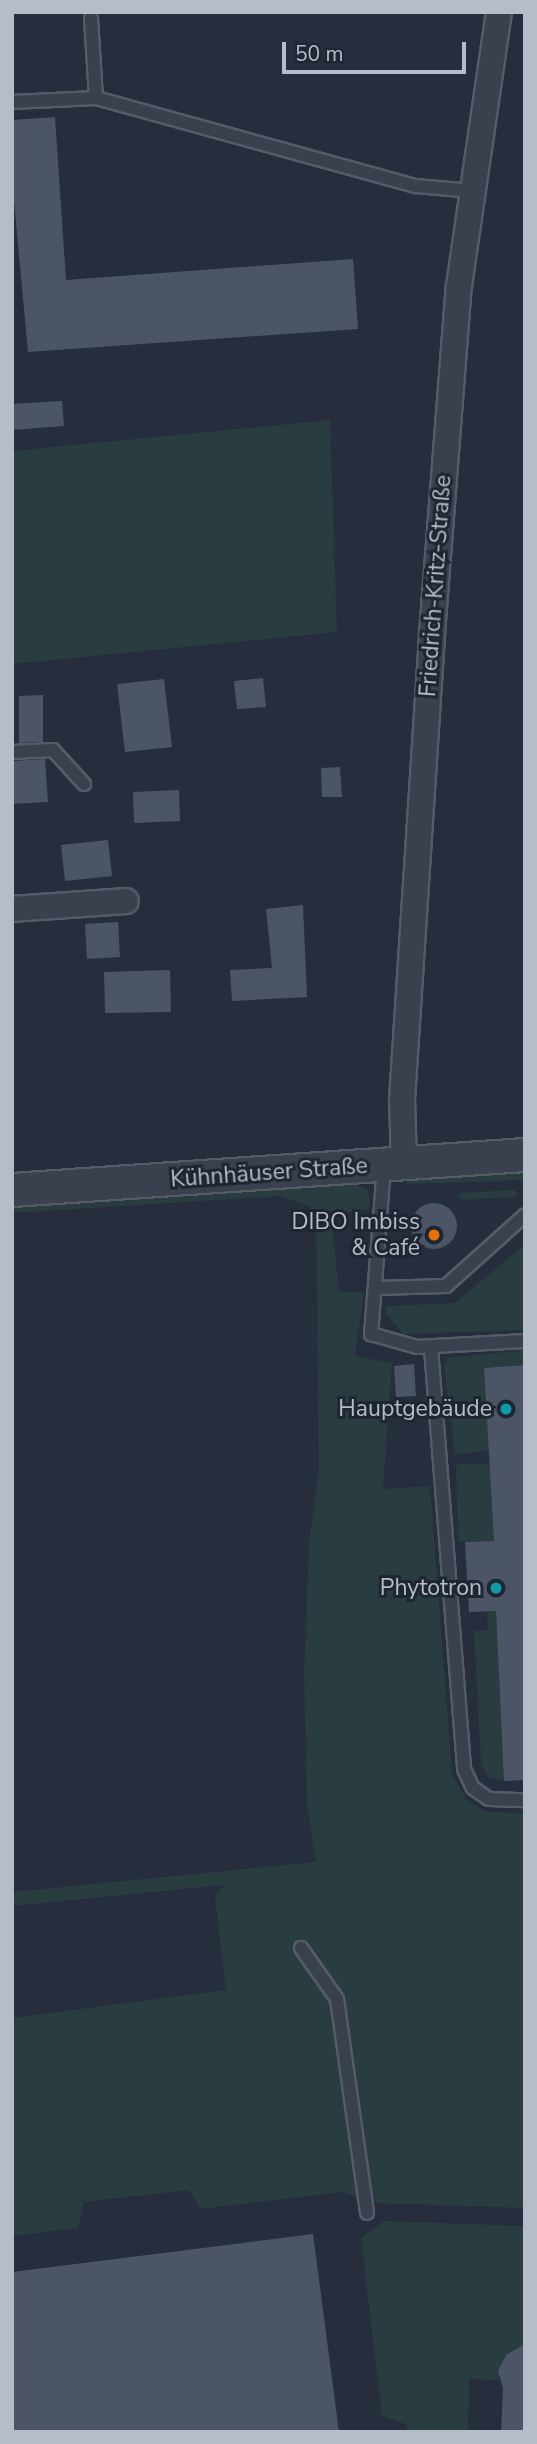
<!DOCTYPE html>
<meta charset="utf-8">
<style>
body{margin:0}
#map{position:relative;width:537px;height:2444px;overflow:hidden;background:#262e3d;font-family:"Nunito Sans",sans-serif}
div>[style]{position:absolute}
.green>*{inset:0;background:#293c40}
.building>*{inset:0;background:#4c5566}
.round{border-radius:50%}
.roads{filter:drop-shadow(2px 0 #555c68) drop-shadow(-2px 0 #555c68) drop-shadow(0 2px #555c68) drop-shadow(0 -2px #555c68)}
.service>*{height:12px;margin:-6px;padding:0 6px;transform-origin:6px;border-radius:6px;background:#3a414e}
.minor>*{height:24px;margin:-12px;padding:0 12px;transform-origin:12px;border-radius:12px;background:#3a414e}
.tertiary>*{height:32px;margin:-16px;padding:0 16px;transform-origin:16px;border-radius:16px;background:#3a414e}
.dots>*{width:19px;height:19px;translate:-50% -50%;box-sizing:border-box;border:4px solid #1f2633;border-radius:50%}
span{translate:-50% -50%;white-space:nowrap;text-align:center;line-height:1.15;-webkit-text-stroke:6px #1f2633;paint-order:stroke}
.street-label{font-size:23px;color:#b6bcc8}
.poi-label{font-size:23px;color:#b6bcc8}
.right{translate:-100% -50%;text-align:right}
.frame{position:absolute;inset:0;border:14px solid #b6bcc8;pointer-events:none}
.scale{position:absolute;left:282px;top:42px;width:184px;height:32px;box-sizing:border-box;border:4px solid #b6bcc8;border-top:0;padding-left:9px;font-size:21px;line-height:24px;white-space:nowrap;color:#b6bcc8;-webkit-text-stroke:5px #1f2633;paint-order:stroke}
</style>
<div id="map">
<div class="green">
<div style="clip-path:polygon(330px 420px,337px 632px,12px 664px,12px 451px)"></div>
<div style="clip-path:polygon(525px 1169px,525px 1180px,406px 1184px,408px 1178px)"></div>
<div style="clip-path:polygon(353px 1184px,368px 1190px,370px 1208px,331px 1216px,339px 1291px,364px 1293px,355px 1356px,392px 1363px,383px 1489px,430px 1486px,452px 1773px,466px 1799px,485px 1811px,525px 1814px,525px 2208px,376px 2203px,342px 2192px,200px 2209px,189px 2190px,84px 2202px,78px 2228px,12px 2236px,12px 2018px,226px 1990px,215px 1897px,224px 1885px,12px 1906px,12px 1892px,316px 1862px,307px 1804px,304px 1676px,309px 1543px,319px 1467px,316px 1218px,309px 1206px,281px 1196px,12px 1213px,12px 1207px)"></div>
<div style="clip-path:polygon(516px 1190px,517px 1197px,460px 1200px,459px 1193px)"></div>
<div style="clip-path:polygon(525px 1244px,525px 1330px,403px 1334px,386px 1313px,386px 1306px,455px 1303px)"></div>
<div style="clip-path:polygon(525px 1350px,525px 1365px,484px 1368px,489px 1450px,455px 1455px,444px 1366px,447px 1358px)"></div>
<div style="clip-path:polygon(456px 1464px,489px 1464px,492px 1508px,525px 1506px,525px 1540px,458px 1542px)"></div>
<div style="clip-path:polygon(496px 1611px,504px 1781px,488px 1777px,481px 1764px,474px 1631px,488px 1630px,487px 1612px)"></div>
<div style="clip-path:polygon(384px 2221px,525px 2226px,525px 2349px,506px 2355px,499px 2380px,469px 2379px,468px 2432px,408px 2432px,406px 2424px,382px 2416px,361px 2238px)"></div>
</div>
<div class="building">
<div style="clip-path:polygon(55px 117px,66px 280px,353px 259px,358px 329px,28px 352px,12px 180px,12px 120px)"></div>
<div style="clip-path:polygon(62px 401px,64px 426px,12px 430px,12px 404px)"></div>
<div style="clip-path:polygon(263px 678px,266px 707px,237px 709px,234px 681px)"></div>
<div style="clip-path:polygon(164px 679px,172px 747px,125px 752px,117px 684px)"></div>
<div style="clip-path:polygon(43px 695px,43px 742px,19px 743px,19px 696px)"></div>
<div style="clip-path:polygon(45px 759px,48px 802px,12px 804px,12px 761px)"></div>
<div style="clip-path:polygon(340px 767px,342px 797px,322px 797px,321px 768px)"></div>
<div style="clip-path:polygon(179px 790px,180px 821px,134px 823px,133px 792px)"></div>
<div style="clip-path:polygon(108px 840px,112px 876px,65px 881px,61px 845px)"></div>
<div style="clip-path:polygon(303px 905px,307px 997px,232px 1001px,230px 970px,272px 968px,266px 909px)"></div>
<div style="clip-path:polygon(118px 922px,120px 957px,87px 959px,85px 924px)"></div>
<div style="clip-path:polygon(170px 970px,171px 1012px,105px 1013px,104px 972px)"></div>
<div class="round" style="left:411px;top:1203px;width:46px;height:46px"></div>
<div style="clip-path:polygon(414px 1364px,416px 1396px,396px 1397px,394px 1366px)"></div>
<div style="clip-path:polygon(525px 1365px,525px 1780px,504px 1781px,496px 1611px,469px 1612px,465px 1542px,494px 1541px,484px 1368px)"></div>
<div style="clip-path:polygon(313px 2234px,339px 2432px,12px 2432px,12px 2272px)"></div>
<div style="clip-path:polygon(525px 2344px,525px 2432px,501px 2432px,503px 2388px,498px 2371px,506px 2355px)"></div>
</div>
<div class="roads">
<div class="service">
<div style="left:91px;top:18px;width:80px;rotate:86.4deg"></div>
<div style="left:12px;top:102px;width:84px;rotate:-2.7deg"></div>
<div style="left:96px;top:98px;width:332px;rotate:15.4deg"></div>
<div style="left:416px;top:186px;width:57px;rotate:5deg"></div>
<div style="left:12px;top:752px;width:41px;rotate:-2.8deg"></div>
<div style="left:53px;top:750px;width:46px;rotate:47.6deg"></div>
<div style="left:384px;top:1166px;width:169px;rotate:94.4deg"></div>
<div style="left:371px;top:1334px;width:48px;rotate:15.8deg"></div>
<div style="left:417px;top:1347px;width:108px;rotate:-3.2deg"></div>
<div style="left:377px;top:1288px;width:69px;rotate:-1.7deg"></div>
<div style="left:446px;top:1286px;width:106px;rotate:-41.9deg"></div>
<div style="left:431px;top:1348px;width:422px;rotate:85.5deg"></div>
<div style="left:464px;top:1769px;width:21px;rotate:65deg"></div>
<div style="left:473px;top:1788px;width:19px;rotate:35deg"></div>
<div style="left:489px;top:1799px;width:36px;rotate:2deg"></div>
<div style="left:301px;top:1948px;width:62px;rotate:54.8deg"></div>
<div style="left:337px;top:1999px;width:216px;rotate:82deg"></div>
</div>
<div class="minor">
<div style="left:12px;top:909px;width:114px;rotate:-4deg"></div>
<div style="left:404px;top:1163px;width:63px;rotate:-91.8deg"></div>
<div style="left:402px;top:1100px;width:467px;rotate:-86.3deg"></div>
<div style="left:432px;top:634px;width:349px;rotate:-85.6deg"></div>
<div style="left:459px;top:286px;width:277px;rotate:-81.7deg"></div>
</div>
<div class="tertiary">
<div style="left:12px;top:1190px;width:514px;rotate:-3.9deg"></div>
</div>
</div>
<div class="dots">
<div style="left:434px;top:1235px;background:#e8710a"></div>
<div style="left:506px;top:1409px;background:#0f9aa8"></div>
<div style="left:496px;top:1588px;background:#0f9aa8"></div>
</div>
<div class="street-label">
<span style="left:436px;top:586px;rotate:-86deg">Friedrich-Kritz-Straße</span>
<span style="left:269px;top:1173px;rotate:-4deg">Kühnhäuser Straße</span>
</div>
<div class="poi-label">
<span class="right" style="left:420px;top:1235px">DIBO Imbiss<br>&amp; Café</span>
<span class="right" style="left:492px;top:1409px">Hauptgebäude</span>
<span class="right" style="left:482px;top:1588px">Phytotron</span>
</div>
<div class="frame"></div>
<div class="scale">50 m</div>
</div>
